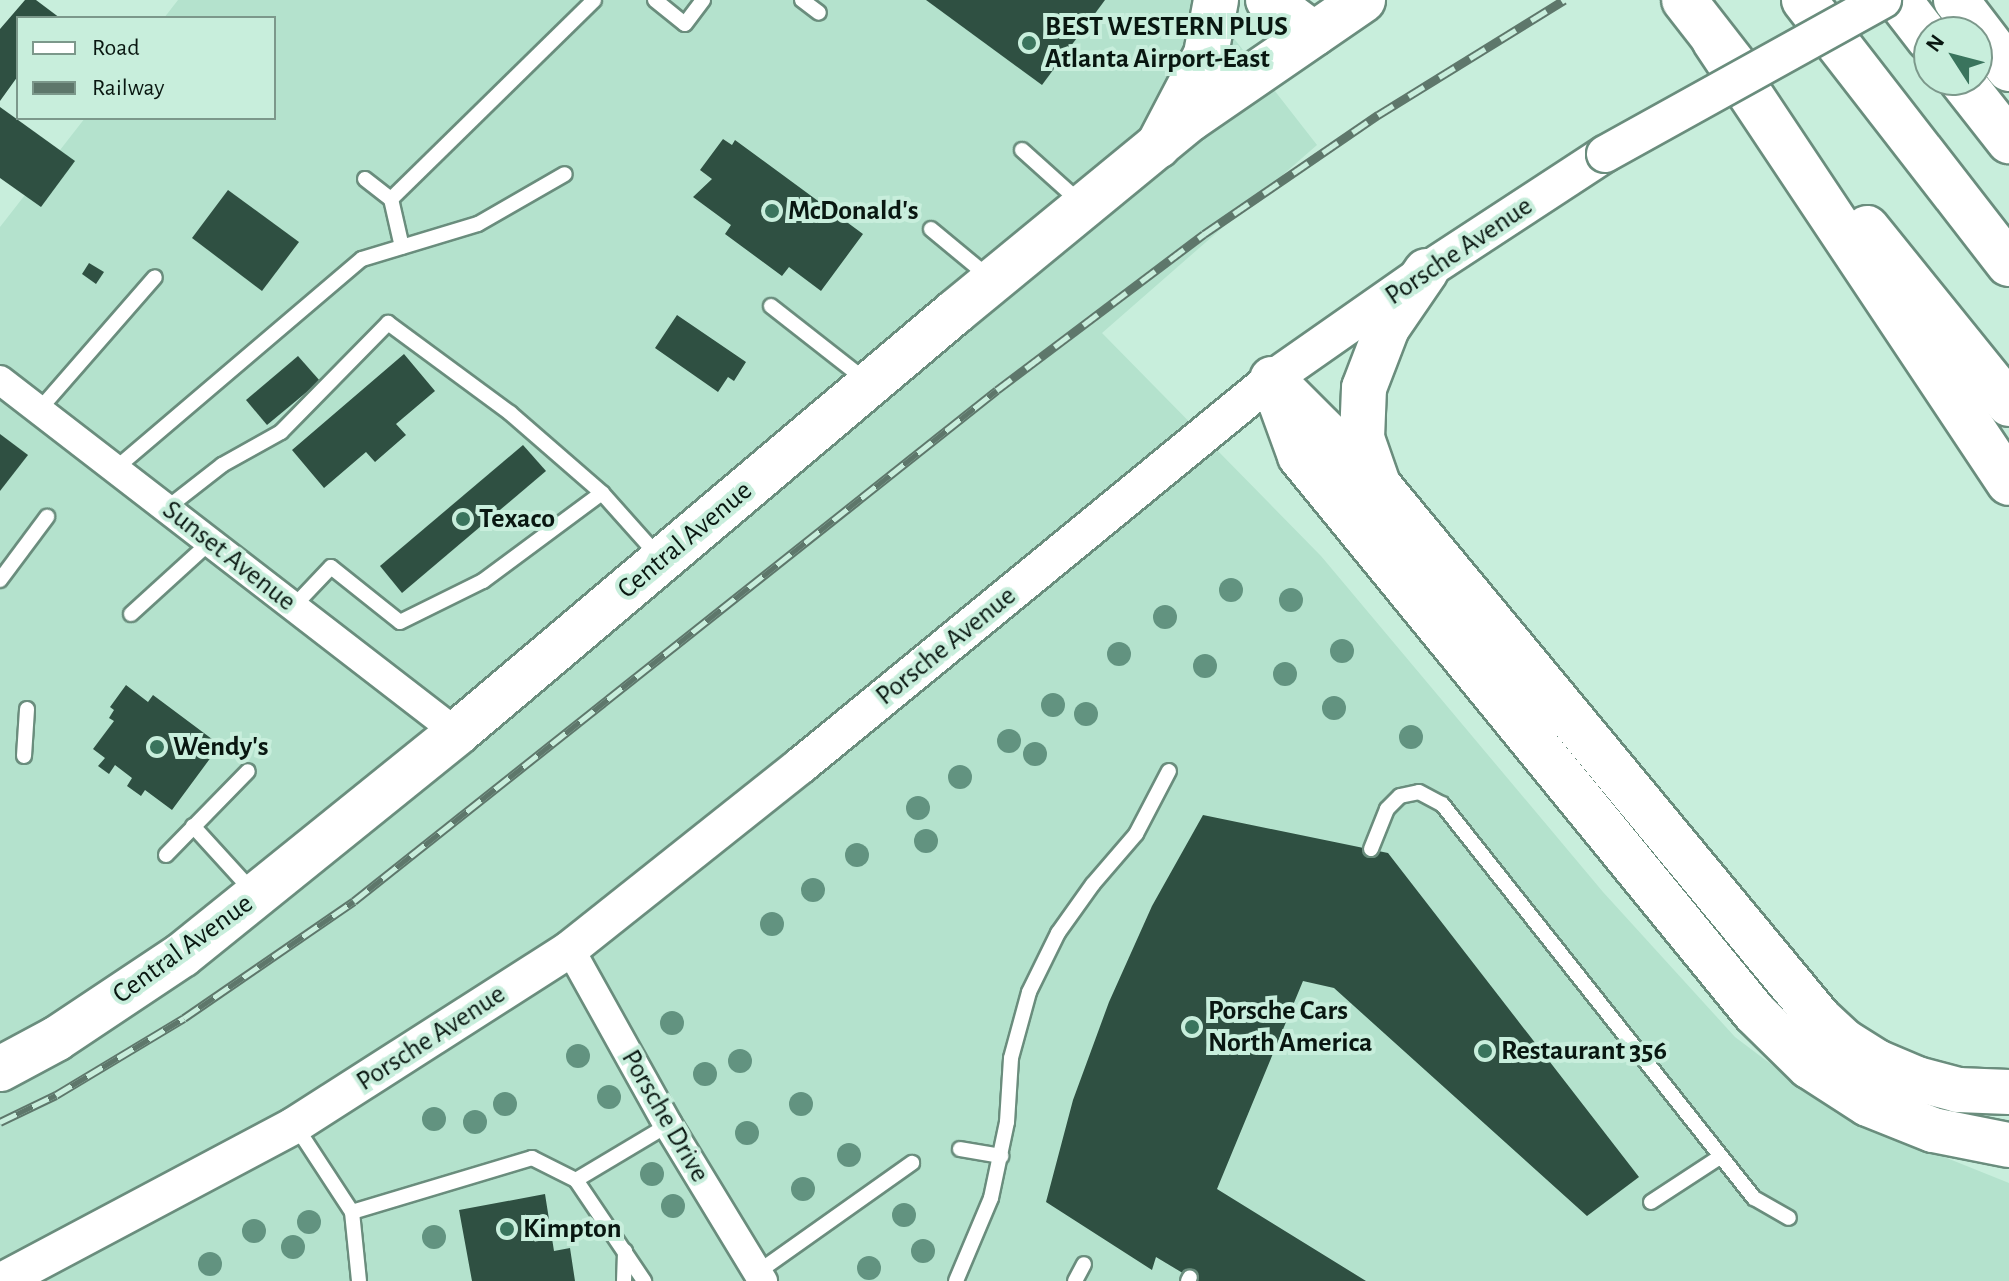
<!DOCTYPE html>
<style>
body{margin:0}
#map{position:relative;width:2009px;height:1281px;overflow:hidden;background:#c8eedc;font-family:"Alegreya Sans",sans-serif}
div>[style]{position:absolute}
.built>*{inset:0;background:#b4e2cd}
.building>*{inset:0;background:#2f5042}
.roads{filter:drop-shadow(2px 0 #6a8d7d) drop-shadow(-2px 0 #6a8d7d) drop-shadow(0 2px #6a8d7d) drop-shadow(0 -2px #6a8d7d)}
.service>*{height:14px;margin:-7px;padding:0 7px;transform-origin:7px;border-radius:7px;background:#fff}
.minor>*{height:28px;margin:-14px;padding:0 14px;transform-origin:14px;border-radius:14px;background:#fff}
.tertiary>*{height:36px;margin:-18px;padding:0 18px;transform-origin:18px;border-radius:18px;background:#fff}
.primary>*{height:44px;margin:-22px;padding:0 22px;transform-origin:22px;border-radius:22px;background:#fff}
.motorway>*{height:44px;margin:-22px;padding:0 22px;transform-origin:22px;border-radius:22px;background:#fff}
.rail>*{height:9px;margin-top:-4.5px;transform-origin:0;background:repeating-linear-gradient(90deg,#c8eedc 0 18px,#5e776b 0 36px);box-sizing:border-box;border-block:2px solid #5e776b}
.bridges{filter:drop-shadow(2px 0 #6a8d7d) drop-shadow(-2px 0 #6a8d7d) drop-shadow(0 2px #6a8d7d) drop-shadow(0 -2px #6a8d7d)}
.tertiary-bridge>*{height:36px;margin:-18px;padding:0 18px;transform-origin:18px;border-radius:18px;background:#fff}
.trees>*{width:24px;height:24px;margin:-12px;border-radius:50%;background:#629380}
.dots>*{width:22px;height:22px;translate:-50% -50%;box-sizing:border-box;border:4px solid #c8eedc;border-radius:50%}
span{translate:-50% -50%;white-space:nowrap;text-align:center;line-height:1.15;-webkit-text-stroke:8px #c8eedc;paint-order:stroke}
.poi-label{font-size:28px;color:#091711;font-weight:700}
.left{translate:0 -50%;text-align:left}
.street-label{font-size:28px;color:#091711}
.legend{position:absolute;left:16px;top:16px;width:260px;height:104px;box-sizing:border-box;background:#c8eedc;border:2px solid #7c988b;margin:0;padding:10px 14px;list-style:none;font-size:24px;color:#091711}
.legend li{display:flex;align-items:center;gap:16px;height:40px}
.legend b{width:40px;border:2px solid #7c988b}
.north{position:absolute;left:1913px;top:16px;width:80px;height:80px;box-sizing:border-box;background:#c8eedc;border:2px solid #7c988b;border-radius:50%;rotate:306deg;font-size:22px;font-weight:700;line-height:32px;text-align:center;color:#091711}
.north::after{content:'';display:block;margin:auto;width:28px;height:36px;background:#3a745d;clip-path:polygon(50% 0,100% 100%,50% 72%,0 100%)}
</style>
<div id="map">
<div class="built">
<div style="clip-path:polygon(178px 0,1204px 0,1317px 145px,1102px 333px,1321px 556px,1603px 892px,1735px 1037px,1837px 1114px,2009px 1183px,2009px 1281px,0 1281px,0 227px,85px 118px,274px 118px,274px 18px,164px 18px)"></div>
</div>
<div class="building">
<div style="clip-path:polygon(25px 0,36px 0,60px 18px,18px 18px,18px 76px,0 101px,0 29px)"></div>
<div style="clip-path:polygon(926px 0,1105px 0,1042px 85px)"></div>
<div style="clip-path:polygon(0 107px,75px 161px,41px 207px,0 178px)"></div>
<div style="clip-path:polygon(723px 139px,732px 145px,735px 140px,863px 234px,821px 291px,789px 267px,782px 276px,725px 234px,731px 225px,693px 197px,712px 179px,700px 170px)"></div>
<div style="clip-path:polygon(228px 190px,299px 242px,262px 291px,192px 238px)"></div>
<div style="clip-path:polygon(89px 263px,104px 272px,96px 284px,82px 274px)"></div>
<div style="clip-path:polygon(677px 315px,746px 362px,734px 381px,728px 377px,718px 392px,655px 348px)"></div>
<div style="clip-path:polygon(404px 354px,435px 391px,396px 424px,406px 435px,375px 462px,366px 452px,324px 488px,292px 450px)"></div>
<div style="clip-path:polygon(298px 356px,320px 381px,267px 425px,246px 400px)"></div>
<div style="clip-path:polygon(0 434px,28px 455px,0 491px)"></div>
<div style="clip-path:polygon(523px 445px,546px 471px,402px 593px,380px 566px)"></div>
<div style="clip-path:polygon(126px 685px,148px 702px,153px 695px,220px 745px,172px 810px,145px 790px,141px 796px,127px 786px,132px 778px,115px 765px,109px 774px,98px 766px,105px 758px,93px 749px,114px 721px,109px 718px,114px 710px,110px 707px)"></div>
<div style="clip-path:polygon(1203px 815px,1388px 853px,1639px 1177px,1587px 1216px,1334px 988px,1303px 981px,1217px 1189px,1366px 1281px,1196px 1281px,1156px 1257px,1152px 1270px,1046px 1202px,1073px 1100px,1109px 1002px,1152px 906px)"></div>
<div style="clip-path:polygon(545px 1194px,554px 1251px,570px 1248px,575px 1281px,472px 1281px,459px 1210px)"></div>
</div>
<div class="roads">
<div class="service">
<div style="left:655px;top:0;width:38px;rotate:39deg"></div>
<div style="left:685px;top:24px;width:30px;rotate:-53deg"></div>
<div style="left:802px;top:0;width:21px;rotate:37deg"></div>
<div style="left:1022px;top:150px;width:79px;rotate:41.9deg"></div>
<div style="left:365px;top:179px;width:33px;rotate:38deg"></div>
<div style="left:391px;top:199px;width:49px;rotate:77.1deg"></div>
<div style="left:391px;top:199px;width:284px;rotate:-44.4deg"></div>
<div style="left:931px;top:229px;width:77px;rotate:39.7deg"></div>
<div style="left:771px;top:306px;width:123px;rotate:38.1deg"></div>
<div style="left:39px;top:410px;width:176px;rotate:-48.9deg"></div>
<div style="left:115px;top:469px;width:324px;rotate:-40.4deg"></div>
<div style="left:362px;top:259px;width:121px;rotate:-16.8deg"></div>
<div style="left:478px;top:224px;width:100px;rotate:-29.9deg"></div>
<div style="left:167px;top:508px;width:70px;rotate:-38deg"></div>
<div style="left:222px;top:465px;width:68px;rotate:-29.2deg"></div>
<div style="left:281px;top:432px;width:153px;rotate:-45.5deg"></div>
<div style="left:388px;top:323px;width:152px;rotate:36.4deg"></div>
<div style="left:510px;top:413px;width:122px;rotate:41deg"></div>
<div style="left:0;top:580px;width:79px;rotate:-53.3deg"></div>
<div style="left:293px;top:607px;width:55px;rotate:-46.5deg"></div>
<div style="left:331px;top:567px;width:88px;rotate:38.6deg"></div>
<div style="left:400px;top:622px;width:93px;rotate:-26.3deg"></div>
<div style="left:483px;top:581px;width:148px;rotate:-36.5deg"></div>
<div style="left:602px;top:493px;width:87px;rotate:48.3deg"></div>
<div style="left:131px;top:614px;width:107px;rotate:-42.3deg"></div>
<div style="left:24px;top:756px;width:47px;rotate:-86.3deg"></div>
<div style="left:193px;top:826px;width:89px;rotate:47.7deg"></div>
<div style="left:1371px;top:849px;width:43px;rotate:-68.2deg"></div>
<div style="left:1387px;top:809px;width:18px;rotate:-45deg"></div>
<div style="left:1400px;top:796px;width:19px;rotate:-12deg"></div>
<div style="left:1419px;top:792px;width:26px;rotate:28deg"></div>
<div style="left:1442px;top:804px;width:503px;rotate:51.63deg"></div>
<div style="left:1754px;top:1198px;width:40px;rotate:29.7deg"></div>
<div style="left:166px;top:855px;width:117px;rotate:-45.7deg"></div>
<div style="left:295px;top:1125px;width:104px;rotate:56.8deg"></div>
<div style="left:352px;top:1212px;width:69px;rotate:84.2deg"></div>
<div style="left:960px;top:1149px;width:42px;rotate:9.7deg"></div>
<div style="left:576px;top:1180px;width:107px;rotate:-30.9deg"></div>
<div style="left:1651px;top:1202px;width:82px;rotate:-33.1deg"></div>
<div style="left:352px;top:1212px;width:188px;rotate:-16.7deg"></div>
<div style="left:532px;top:1158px;width:49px;rotate:26.6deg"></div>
<div style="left:576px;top:1180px;width:122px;rotate:56deg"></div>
<div style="left:758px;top:1272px;width:189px;rotate:-35.3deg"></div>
<div style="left:624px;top:1281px;width:30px;rotate:-88deg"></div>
<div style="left:956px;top:1281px;width:90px;rotate:-67.1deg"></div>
<div style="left:991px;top:1198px;width:78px;rotate:-78.1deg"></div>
<div style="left:1007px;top:1122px;width:64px;rotate:-86.4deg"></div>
<div style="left:1011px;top:1058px;width:68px;rotate:-74.7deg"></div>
<div style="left:1029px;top:992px;width:66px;rotate:-63.8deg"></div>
<div style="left:1058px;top:933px;width:60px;rotate:-54.5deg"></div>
<div style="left:1093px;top:884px;width:66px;rotate:-49.3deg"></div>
<div style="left:1136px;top:834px;width:71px;rotate:-62.4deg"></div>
<div style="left:1075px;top:1281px;width:19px;rotate:-62deg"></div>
<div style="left:1188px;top:1281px;width:4px;rotate:-63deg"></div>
</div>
<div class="minor">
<div style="left:0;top:380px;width:577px;rotate:37.68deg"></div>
<div style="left:570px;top:949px;width:201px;rotate:60.9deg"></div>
<div style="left:668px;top:1125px;width:183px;rotate:58.7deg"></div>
</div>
<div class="tertiary">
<div style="left:2px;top:1281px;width:332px;rotate:-28deg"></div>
<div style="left:295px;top:1125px;width:326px;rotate:-32.6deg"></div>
<div style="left:570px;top:949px;width:294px;rotate:-38.5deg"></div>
<div style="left:800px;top:766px;width:610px;rotate:-39.35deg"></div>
<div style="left:1272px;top:379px;width:188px;rotate:-35deg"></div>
<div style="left:1426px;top:271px;width:214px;rotate:-33.2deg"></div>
</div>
<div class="primary">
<div style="left:0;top:1069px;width:64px;rotate:-28.2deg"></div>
<div style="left:56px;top:1039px;width:151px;rotate:-33.7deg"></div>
<div style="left:182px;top:955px;width:353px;rotate:-38.9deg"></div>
<div style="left:457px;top:733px;width:652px;rotate:-40.21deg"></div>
<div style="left:955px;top:312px;width:304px;rotate:-39.4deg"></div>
<div style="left:1190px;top:119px;width:210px;rotate:-34.5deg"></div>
</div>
<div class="motorway">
<div style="left:1268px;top:0;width:57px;rotate:36.5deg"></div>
<div style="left:1684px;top:0;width:80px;rotate:52.1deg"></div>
<div style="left:1804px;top:0;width:334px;rotate:52.2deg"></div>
<div style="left:1899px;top:0;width:49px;rotate:52.4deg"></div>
<div style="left:1956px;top:0;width:87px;rotate:52.5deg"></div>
<div style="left:1714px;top:40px;width:532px;rotate:56.34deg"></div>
<div style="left:1961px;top:80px;width:78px;rotate:51.8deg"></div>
<div style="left:1158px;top:146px;width:104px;rotate:-62.4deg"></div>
<div style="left:1206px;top:54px;width:55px;rotate:-79.5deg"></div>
<div style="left:1867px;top:228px;width:226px;rotate:51.1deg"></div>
<div style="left:1272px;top:379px;width:82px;rotate:70deg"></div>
<div style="left:1300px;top:456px;width:719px;rotate:50.76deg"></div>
<div style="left:1755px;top:1013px;width:76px;rotate:44.5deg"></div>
<div style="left:1809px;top:1066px;width:70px;rotate:32.8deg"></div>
<div style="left:1868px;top:1104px;width:70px;rotate:21.8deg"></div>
<div style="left:1933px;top:1130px;width:77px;rotate:11.2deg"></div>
<div style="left:1282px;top:389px;width:137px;rotate:45deg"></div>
<div style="left:1379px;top:486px;width:690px;rotate:50.41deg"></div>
<div style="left:1819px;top:1018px;width:35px;rotate:43deg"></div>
<div style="left:1845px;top:1042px;width:38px;rotate:32deg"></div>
<div style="left:1877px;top:1062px;width:43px;rotate:23deg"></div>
<div style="left:1917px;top:1079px;width:42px;rotate:15deg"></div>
<div style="left:1958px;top:1090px;width:51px;rotate:2.2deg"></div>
<div style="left:1378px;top:484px;width:49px;rotate:-109.2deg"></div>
<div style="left:1362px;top:438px;width:50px;rotate:-87.7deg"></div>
<div style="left:1364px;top:388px;width:64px;rotate:-69deg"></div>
<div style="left:1387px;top:328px;width:69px;rotate:-55.6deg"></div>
</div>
</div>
<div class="rail">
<div style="left:0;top:1122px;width:62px;rotate:-25.7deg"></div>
<div style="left:56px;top:1095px;width:149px;rotate:-31deg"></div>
<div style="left:184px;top:1018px;width:206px;rotate:-34.5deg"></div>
<div style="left:354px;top:901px;width:821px;rotate:-38.47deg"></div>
<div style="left:997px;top:390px;width:259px;rotate:-37deg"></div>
<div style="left:1204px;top:234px;width:211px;rotate:-34.4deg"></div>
<div style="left:1378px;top:115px;width:219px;rotate:-31.7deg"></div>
</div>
<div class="bridges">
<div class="tertiary-bridge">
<div style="left:1605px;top:154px;width:318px;rotate:-29deg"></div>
</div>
</div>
<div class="trees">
<div style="left:1231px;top:590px"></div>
<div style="left:1291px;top:600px"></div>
<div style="left:1165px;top:617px"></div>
<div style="left:1342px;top:651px"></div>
<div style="left:1119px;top:654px"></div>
<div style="left:1205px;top:666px"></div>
<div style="left:1285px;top:674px"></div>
<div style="left:1053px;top:705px"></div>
<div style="left:1334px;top:708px"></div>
<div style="left:1086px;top:714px"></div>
<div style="left:1411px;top:737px"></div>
<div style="left:1009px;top:741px"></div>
<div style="left:1035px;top:754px"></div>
<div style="left:960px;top:777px"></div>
<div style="left:918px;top:808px"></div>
<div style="left:926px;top:841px"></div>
<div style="left:857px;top:855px"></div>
<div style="left:813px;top:890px"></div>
<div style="left:772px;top:924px"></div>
<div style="left:672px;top:1023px"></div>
<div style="left:578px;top:1056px"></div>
<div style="left:740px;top:1061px"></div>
<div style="left:705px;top:1074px"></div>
<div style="left:609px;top:1097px"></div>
<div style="left:505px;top:1104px"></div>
<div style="left:801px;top:1104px"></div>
<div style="left:434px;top:1119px"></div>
<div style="left:475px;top:1122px"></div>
<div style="left:747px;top:1133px"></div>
<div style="left:849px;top:1155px"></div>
<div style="left:652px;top:1174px"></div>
<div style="left:803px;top:1189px"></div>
<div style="left:673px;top:1206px"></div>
<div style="left:904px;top:1215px"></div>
<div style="left:309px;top:1222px"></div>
<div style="left:254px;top:1231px"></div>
<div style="left:434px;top:1237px"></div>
<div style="left:293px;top:1247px"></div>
<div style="left:923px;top:1251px"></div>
<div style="left:210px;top:1264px"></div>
<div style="left:869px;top:1268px"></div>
</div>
<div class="dots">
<div style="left:1029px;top:43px;background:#3a745d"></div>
<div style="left:772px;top:211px;background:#3a745d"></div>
<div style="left:463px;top:519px;background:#3a745d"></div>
<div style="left:157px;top:747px;background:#3a745d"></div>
<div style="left:1192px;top:1027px;background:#3a745d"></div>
<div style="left:1485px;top:1051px;background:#3a745d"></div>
<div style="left:507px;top:1229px;background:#3a745d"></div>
</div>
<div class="poi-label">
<span class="left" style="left:1045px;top:43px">BEST WESTERN PLUS<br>Atlanta Airport-East</span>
<span class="left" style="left:788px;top:211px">McDonald's</span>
<span class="left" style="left:479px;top:519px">Texaco</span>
<span class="left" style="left:173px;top:747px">Wendy's</span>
<span class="left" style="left:1208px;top:1027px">Porsche Cars<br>North America</span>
<span class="left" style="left:1501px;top:1051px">Restaurant 356</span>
<span class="left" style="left:523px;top:1229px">Kimpton</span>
</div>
<div class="street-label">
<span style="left:1459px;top:251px;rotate:-34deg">Porsche Avenue</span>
<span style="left:685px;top:540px;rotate:-40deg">Central Avenue</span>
<span style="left:229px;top:556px;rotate:38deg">Sunset Avenue</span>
<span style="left:946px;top:646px;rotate:-39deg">Porsche Avenue</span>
<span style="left:183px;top:949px;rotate:-36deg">Central Avenue</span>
<span style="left:431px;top:1038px;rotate:-33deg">Porsche Avenue</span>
<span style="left:665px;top:1116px;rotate:60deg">Porsche Drive</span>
</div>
<ul class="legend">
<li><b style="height:10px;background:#fff"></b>Road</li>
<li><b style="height:10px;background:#5e776b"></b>Railway</li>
</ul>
<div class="north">N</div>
</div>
